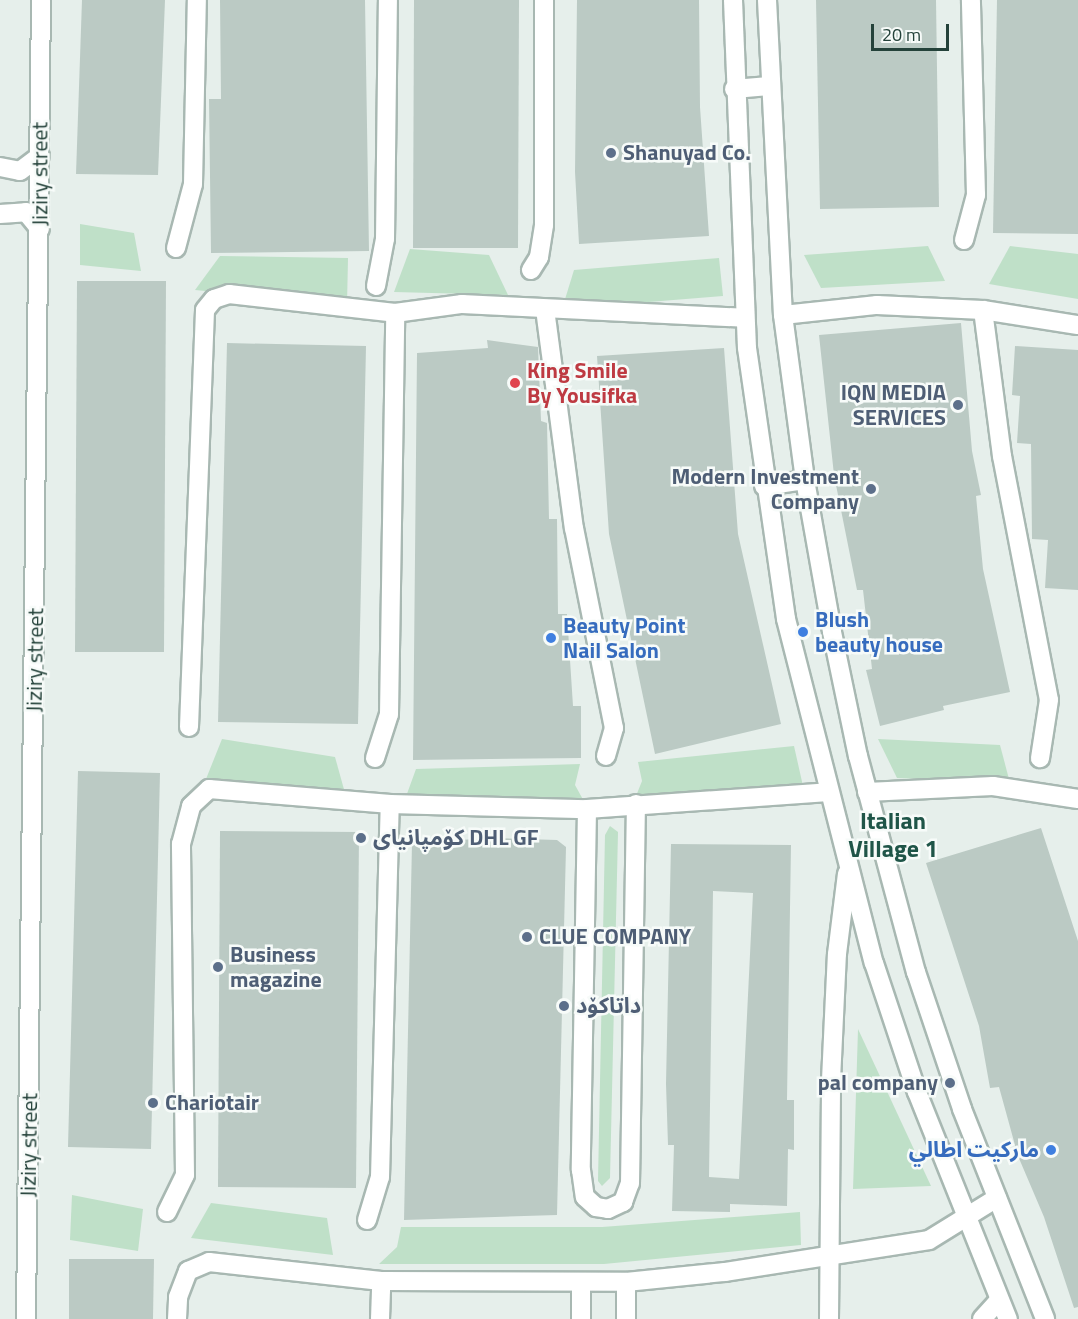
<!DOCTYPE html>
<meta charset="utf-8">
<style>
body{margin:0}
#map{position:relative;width:1078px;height:1319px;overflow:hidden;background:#e6efeb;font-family:"Titillium Web","Noto Sans Arabic",sans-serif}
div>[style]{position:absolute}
.green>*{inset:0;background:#bfe0c8}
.building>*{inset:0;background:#bbcac4}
.roads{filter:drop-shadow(2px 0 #a8b8b2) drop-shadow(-2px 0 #a8b8b2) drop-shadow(0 2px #a8b8b2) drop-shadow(0 -2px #a8b8b2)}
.minor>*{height:18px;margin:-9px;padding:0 9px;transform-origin:9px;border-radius:9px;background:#fff}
.dots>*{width:16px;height:16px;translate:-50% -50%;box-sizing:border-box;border:3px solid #f7fbf9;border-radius:50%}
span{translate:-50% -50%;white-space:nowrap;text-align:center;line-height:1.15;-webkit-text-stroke:5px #f7fbf9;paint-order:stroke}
.service-label{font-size:22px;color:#4e5e75;font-weight:700}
.left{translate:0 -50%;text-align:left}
.right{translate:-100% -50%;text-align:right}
.street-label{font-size:22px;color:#24423a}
.health-label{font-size:22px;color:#be3a42;font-weight:700}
.shop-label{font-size:22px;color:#366cbe;font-weight:700}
.neighbourhood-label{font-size:24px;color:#1f5548;font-weight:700}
.scale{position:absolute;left:871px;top:24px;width:78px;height:27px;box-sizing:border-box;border:3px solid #24423a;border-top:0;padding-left:8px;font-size:18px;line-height:21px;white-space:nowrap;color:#24423a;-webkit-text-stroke:4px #f7fbf9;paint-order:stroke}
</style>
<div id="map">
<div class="green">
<div style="clip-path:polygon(80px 224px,134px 233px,141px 271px,80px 265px)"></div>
<div style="clip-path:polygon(928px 246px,945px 281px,821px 288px,804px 255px)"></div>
<div style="clip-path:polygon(1010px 246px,1078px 254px,1078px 299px,989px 284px)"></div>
<div style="clip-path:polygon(410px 249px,489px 255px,508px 295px,394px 292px)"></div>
<div style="clip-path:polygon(220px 256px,348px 258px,347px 305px,195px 290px)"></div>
<div style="clip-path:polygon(719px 258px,723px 296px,562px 309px,574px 270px)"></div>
<div style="clip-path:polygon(222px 739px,335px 757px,345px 793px,206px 779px)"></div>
<div style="clip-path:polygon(878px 739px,1000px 745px,1010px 783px,897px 778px)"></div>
<div style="clip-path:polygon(794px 746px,803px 786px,634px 801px,642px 781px,638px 762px)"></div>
<div style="clip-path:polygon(580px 764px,575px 785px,586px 805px,404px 802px,416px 769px)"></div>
<div style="clip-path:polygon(610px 826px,618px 832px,610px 1178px,602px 1186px,598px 1181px,605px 835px)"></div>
<div style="clip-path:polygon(858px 1029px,931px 1186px,853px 1189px)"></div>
<div style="clip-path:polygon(72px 1195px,143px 1209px,138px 1251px,70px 1240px)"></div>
<div style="clip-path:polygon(211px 1203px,327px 1218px,333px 1255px,191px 1238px)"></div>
<div style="clip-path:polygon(800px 1212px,801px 1245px,604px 1264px,379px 1264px,397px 1247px,401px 1227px,602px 1227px)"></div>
</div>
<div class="building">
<div style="clip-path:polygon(82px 0,165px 0,158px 175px,76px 174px)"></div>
<div style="clip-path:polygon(220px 0,365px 0,369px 251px,211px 253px,209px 99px,221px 99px)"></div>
<div style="clip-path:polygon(414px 0,519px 0,518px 248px,413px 248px)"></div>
<div style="clip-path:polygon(577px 0,699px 0,700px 107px,709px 236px,579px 244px,575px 172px)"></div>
<div style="clip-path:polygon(816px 0,936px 0,939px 207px,820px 209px)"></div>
<div style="clip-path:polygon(997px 0,1078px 0,1078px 234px,993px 233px)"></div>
<div style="clip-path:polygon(77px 281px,166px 281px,164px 652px,75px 652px)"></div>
<div style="clip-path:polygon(961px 323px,972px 451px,981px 495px,976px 496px,983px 569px,1010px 692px,943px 706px,944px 710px,880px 726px,866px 670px,872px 669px,863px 590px,857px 590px,834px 475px,819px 335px)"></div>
<div style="clip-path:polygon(487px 340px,538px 347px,541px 421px,547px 423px,549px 519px,557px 519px,558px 614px,567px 614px,573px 706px,581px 706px,581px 758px,413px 760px,417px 353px,488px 348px)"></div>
<div style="clip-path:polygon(227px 343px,366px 346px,358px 724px,218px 722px)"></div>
<div style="clip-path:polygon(1015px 346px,1078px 350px,1078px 590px,1045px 588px,1048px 540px,1032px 539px,1031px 444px,1017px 443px,1020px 396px,1012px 395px)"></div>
<div style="clip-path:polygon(724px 348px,738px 534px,781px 724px,655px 754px,609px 534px,597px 356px)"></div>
<div style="clip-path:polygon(78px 771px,160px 773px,151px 1149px,68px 1147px)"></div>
<div style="clip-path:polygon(1041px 828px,1078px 941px,1078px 1307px,1074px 1308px,1044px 1217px,1018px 1156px,999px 1087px,990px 1088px,979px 1026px,926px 863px)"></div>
<div style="clip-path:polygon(220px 831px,359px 832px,356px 1188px,218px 1187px)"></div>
<div style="clip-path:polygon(492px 838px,557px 840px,566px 847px,557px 1215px,404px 1220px,412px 843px)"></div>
<div style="clip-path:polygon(evenodd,671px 844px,791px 845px,787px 1100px,794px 1100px,794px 1150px,788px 1149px,787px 1206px,730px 1204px,730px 1212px,672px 1211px,674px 1145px,668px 1145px,666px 1084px,671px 844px,713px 891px,753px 893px,739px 1179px,709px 1177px,713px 891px)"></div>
<div style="clip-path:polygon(69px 1259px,154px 1259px,153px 1319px,69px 1319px)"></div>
</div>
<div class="roads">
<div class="minor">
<div style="left:733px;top:0;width:348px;rotate:87.7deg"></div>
<div style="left:747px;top:348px;width:274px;rotate:81.8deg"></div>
<div style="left:786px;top:619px;width:355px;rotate:75.7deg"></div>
<div style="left:874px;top:963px;width:136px;rotate:71.6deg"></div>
<div style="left:917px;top:1092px;width:245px;rotate:68.2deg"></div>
<div style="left:767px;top:0;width:315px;rotate:87.1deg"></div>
<div style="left:783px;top:315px;width:166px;rotate:82.4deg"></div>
<div style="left:805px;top:480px;width:154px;rotate:79.9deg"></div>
<div style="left:832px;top:632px;width:127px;rotate:78.2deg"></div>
<div style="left:858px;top:756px;width:224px;rotate:75deg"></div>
<div style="left:916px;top:972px;width:145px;rotate:71.4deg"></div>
<div style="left:962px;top:1109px;width:226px;rotate:68.4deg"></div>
<div style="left:734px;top:89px;width:35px;rotate:-5deg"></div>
<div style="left:0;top:167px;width:20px;rotate:11deg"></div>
<div style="left:20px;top:171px;width:25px;rotate:-37deg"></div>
<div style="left:0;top:214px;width:26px;rotate:-4deg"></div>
<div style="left:26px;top:212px;width:22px;rotate:51deg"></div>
<div style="left:964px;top:240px;width:47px;rotate:-75.1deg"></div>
<div style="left:976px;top:195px;width:195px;rotate:-91.5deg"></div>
<div style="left:176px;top:248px;width:66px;rotate:-75.1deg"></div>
<div style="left:193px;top:184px;width:184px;rotate:-88.8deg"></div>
<div style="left:531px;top:270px;width:15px;rotate:-58deg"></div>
<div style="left:539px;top:257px;width:32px;rotate:-81deg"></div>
<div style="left:544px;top:225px;width:225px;rotate:-90deg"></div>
<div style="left:376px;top:286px;width:48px;rotate:-79.2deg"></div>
<div style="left:385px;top:239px;width:239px;rotate:-89.3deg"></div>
<div style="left:545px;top:309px;width:221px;rotate:82.5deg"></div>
<div style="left:574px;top:528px;width:204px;rotate:78.7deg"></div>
<div style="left:614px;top:728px;width:29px;rotate:106deg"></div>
<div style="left:983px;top:310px;width:147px;rotate:82.6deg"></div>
<div style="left:1002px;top:456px;width:248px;rotate:79.1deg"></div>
<div style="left:1049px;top:700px;width:59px;rotate:98.8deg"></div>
<div style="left:783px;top:315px;width:95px;rotate:-6.1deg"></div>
<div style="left:877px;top:305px;width:106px;rotate:2.7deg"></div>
<div style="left:983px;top:310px;width:96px;rotate:9deg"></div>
<div style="left:764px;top:486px;width:41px;rotate:-8.3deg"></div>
<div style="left:189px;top:727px;width:417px;rotate:-87.8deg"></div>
<div style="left:205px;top:310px;width:14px;rotate:-51deg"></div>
<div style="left:214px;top:299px;width:16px;rotate:-18deg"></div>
<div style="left:229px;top:294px;width:167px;rotate:6.5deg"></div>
<div style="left:395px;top:313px;width:68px;rotate:-7.7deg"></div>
<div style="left:462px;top:304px;width:283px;rotate:2.8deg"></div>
<div style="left:375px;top:758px;width:46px;rotate:-72.3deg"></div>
<div style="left:389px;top:714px;width:401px;rotate:-89.1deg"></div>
<div style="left:867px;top:792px;width:126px;rotate:-2.7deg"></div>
<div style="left:993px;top:786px;width:86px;rotate:8.7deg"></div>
<div style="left:587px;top:809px;width:361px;rotate:91deg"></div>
<div style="left:581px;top:1170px;width:27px;rotate:82deg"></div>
<div style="left:585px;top:1197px;width:15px;rotate:42deg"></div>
<div style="left:596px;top:1207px;width:12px;rotate:9deg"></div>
<div style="left:608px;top:1209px;width:17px;rotate:-25deg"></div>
<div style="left:623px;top:1202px;width:20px;rotate:-70deg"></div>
<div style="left:630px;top:1183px;width:379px;rotate:-89.1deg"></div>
<div style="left:167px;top:1212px;width:41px;rotate:-64.1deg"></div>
<div style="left:185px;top:1175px;width:331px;rotate:-90.7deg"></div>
<div style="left:181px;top:844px;width:39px;rotate:-75deg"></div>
<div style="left:191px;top:806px;width:25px;rotate:-43deg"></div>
<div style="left:209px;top:789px;width:182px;rotate:4.7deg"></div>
<div style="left:390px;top:804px;width:197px;rotate:1.5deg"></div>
<div style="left:587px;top:809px;width:242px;rotate:-4deg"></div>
<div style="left:367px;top:1220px;width:45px;rotate:-73.2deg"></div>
<div style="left:380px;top:1177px;width:373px;rotate:-88.5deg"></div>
<div style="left:26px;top:1319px;width:1319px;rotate:-89.35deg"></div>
<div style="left:177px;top:1319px;width:22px;rotate:-87deg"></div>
<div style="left:178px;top:1297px;width:28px;rotate:-69deg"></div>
<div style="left:188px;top:1271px;width:23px;rotate:-23deg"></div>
<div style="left:209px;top:1262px;width:173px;rotate:6.3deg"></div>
<div style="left:381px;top:1281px;width:245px;rotate:0.2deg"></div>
<div style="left:626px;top:1282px;width:100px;rotate:-5.8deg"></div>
<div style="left:725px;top:1272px;width:206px;rotate:-8.9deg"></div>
<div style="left:929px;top:1240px;width:80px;rotate:-31.7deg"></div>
<div style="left:380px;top:1319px;width:38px;rotate:-88deg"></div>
<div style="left:581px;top:1319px;width:35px;rotate:-90deg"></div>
<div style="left:626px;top:1319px;width:37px;rotate:-90deg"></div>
<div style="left:829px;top:1319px;width:239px;rotate:-89.5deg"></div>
<div style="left:831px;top:1080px;width:126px;rotate:-87.3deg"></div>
<div style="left:837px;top:954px;width:81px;rotate:-82.9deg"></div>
<div style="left:982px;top:1319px;width:25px;rotate:-48deg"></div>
</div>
</div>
<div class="dots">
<div style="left:611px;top:153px;background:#5c6f8a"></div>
<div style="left:515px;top:383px;background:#e0444e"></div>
<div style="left:958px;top:405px;background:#5c6f8a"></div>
<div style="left:871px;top:489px;background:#5c6f8a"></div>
<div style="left:803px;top:632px;background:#3f7fe0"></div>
<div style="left:551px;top:638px;background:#3f7fe0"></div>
<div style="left:361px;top:838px;background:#5c6f8a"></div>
<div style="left:527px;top:937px;background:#5c6f8a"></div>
<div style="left:218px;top:967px;background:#5c6f8a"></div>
<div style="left:564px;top:1006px;background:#5c6f8a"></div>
<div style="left:950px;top:1083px;background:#5c6f8a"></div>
<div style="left:153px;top:1103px;background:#5c6f8a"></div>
<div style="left:1051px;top:1150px;background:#3f7fe0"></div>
</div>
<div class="service-label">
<span class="left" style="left:623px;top:153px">Shanuyad Co.</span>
<span class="right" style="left:946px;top:405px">IQN MEDIA<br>SERVICES</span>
<span class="right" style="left:859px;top:489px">Modern Investment<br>Company</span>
<span class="left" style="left:373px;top:838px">کۆمپانیای DHL GF</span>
<span class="left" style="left:539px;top:937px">CLUE COMPANY</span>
<span class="left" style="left:230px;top:967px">Business<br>magazine</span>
<span class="left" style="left:576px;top:1006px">داتاکۆد</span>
<span class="right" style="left:938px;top:1083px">pal company</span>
<span class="left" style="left:165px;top:1103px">Chariotair</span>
</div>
<div class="street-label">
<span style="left:40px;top:174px;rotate:-90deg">Jiziry street</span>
<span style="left:35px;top:660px;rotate:-89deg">Jiziry street</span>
<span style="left:29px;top:1145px;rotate:-89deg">Jiziry street</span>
</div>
<div class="health-label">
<span class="left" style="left:527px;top:383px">King Smile<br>By Yousifka</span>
</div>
<div class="shop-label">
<span class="left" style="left:815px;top:632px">Blush<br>beauty house</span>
<span class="left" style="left:563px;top:638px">Beauty Point<br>Nail Salon</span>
<span class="right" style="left:1039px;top:1150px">ماركيت اطالي</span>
</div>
<div class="neighbourhood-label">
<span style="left:893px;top:835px">Italian<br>Village 1</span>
</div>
<div class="scale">20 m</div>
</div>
